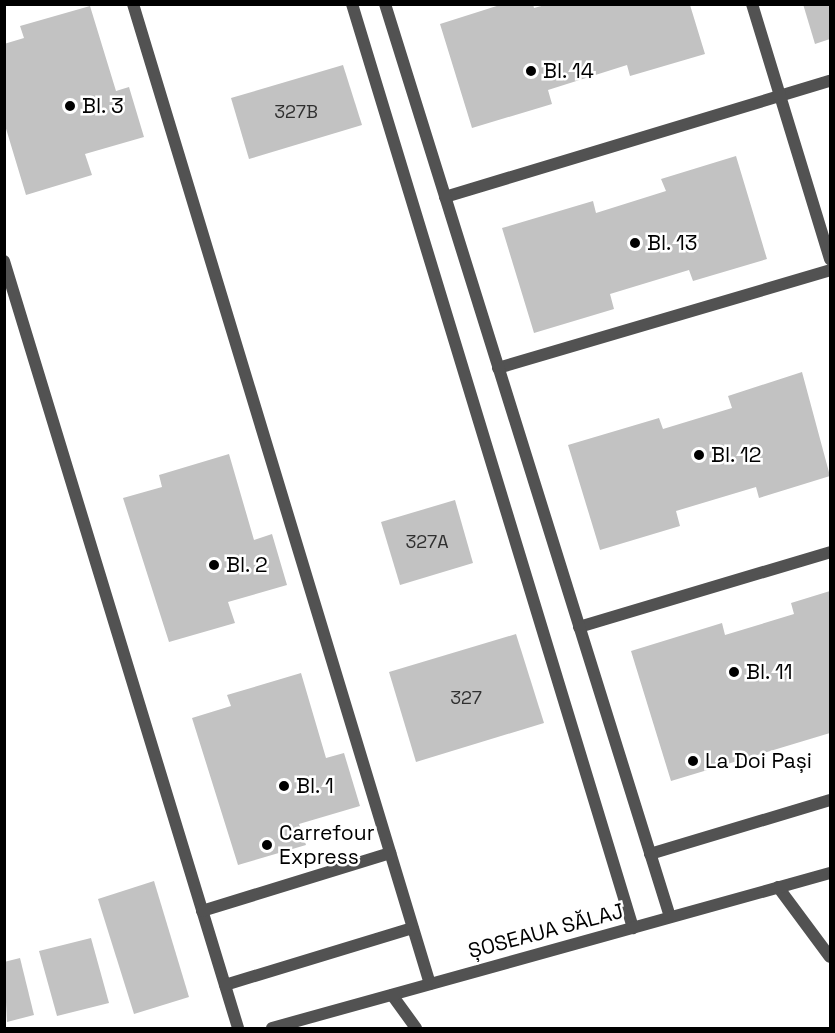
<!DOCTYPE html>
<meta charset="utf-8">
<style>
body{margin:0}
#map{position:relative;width:835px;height:1033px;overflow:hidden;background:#fff;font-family:"Space Grotesk",sans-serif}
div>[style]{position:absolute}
.building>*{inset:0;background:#c2c2c2}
.service>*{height:12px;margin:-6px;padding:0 6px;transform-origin:6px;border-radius:6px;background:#525252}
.minor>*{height:12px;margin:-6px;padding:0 6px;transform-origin:6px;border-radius:6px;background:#525252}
.tertiary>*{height:12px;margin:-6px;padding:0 6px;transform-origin:6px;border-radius:6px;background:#525252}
.dots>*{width:16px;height:16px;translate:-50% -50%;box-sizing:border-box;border:3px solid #fff;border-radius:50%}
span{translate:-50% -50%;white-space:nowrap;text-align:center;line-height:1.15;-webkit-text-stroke:5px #fff;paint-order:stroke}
.number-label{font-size:18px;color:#303030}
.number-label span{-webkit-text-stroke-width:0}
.poi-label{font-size:21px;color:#000}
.left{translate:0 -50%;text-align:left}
.street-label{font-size:21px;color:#000}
.frame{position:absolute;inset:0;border:6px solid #000;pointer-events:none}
</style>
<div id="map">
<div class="building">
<div style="clip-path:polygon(503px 4px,533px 4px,534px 8px,545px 5px,690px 5px,705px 54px,630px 76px,627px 65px,548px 90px,552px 104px,472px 128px,440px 24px)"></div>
<div style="clip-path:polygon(803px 4px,830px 4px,830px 39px,815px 44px)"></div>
<div style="clip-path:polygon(90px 6px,116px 91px,129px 87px,144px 137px,85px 154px,92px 175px,26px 195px,4px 122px,4px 44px,24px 38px,20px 26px)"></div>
<div style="clip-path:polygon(343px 65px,362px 125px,249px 159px,231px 98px)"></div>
<div style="clip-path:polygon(736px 156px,767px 259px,693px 281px,689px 270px,610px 294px,614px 309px,534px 333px,502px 228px,593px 201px,596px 213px,666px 191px,661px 179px)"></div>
<div style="clip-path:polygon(802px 372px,830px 476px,759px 498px,756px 487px,676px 511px,680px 526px,600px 550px,568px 445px,659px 418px,663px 429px,732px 408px,728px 396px)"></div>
<div style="clip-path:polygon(229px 454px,254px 540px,272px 534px,287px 585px,228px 602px,235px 623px,169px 642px,123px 498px,162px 487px,159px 475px)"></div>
<div style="clip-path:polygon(455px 500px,473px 563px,400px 585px,381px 522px)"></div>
<div style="clip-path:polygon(830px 591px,830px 733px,671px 781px,631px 651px,722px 623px,725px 635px,794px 614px,791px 603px)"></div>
<div style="clip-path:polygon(516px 634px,544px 723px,416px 762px,389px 672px)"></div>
<div style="clip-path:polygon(301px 673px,326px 758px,344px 753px,360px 806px,299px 824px,306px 845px,238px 865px,192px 718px,231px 706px,227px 695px)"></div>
<div style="clip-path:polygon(154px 881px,189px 997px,134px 1014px,98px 899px)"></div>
<div style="clip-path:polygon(91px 938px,109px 1003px,57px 1016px,39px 951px)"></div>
<div style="clip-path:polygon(20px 958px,34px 1015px,7px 1022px,4px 962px)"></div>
</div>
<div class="service">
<div style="left:133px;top:4px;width:1024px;rotate:73.14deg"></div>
<div style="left:352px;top:4px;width:966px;rotate:73.08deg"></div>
<div style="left:445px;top:197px;width:402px;rotate:-16.8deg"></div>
<div style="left:4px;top:261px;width:802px;rotate:73.03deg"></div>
<div style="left:498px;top:368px;width:346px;rotate:-16.4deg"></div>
<div style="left:579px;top:627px;width:262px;rotate:-16.6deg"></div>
<div style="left:650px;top:854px;width:188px;rotate:-16.7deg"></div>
<div style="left:202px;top:911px;width:197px;rotate:-17.1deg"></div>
<div style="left:225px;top:985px;width:196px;rotate:-16.9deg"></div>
</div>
<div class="minor">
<div style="left:385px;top:4px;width:956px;rotate:72.66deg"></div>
<div style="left:752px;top:4px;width:267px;rotate:73deg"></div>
<div style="left:778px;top:887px;width:87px;rotate:53.4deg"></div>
<div style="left:392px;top:995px;width:41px;rotate:54deg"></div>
</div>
<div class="tertiary">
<div style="left:272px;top:1028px;width:579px;rotate:-15.52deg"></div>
</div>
<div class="dots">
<div style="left:531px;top:71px;background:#000"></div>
<div style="left:70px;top:106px;background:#000"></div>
<div style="left:635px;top:243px;background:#000"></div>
<div style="left:699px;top:455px;background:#000"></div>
<div style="left:214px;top:565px;background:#000"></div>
<div style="left:734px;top:672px;background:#000"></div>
<div style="left:693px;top:761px;background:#000"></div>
<div style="left:284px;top:786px;background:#000"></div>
<div style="left:267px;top:845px;background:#000"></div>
</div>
<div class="number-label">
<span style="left:296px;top:112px">327B</span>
<span style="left:427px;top:542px">327A</span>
<span style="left:466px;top:698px">327</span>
</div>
<div class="poi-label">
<span class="left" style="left:543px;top:71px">Bl. 14</span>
<span class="left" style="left:82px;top:106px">Bl. 3</span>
<span class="left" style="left:647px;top:243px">Bl. 13</span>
<span class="left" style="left:711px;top:455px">Bl. 12</span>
<span class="left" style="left:226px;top:565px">Bl. 2</span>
<span class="left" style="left:746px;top:672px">Bl. 11</span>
<span class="left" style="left:705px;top:761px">La Doi Pași</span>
<span class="left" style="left:296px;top:786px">Bl. 1</span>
<span class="left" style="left:279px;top:845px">Carrefour<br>Express</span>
</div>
<div class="street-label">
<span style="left:546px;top:931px;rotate:-15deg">ȘOSEAUA SĂLAJ</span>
</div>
<div class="frame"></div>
</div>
